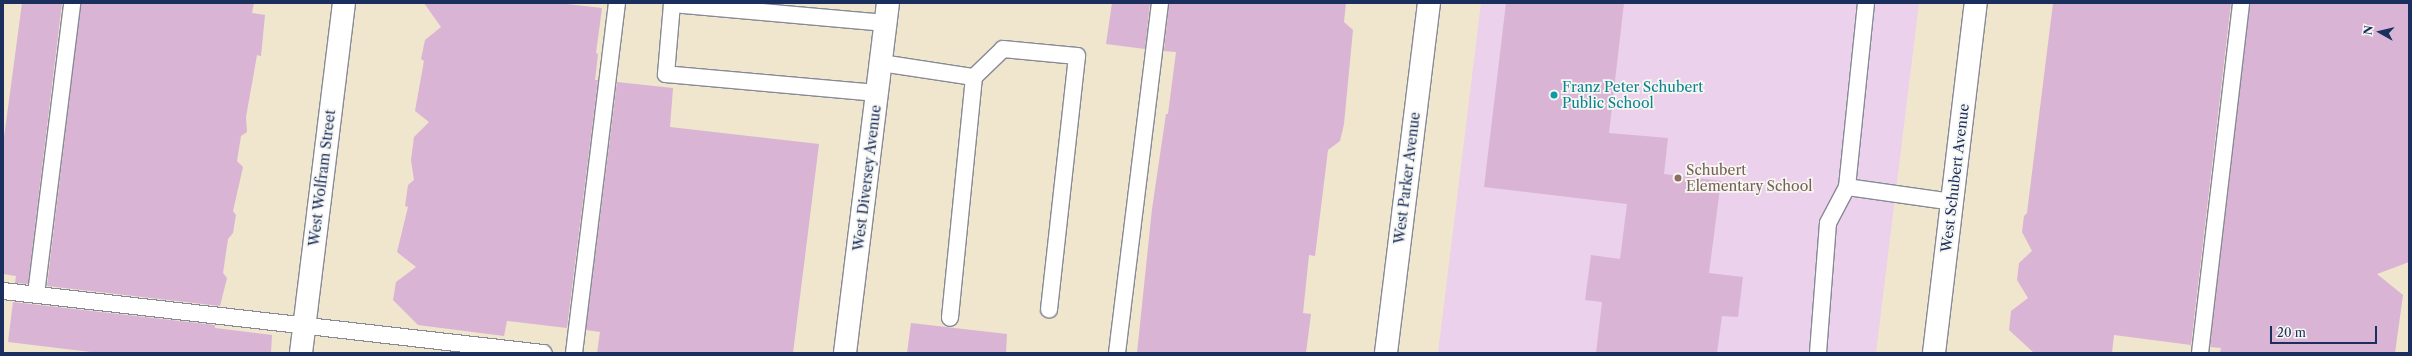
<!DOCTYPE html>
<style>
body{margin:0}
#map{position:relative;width:2412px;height:356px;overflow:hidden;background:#f0e5cd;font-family:"Libre Caslon Text",serif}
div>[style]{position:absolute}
.built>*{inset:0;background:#ebd1eb}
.building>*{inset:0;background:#d9b4d5}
.roads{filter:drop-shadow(1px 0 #868a96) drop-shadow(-1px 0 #868a96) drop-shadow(0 1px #868a96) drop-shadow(0 -1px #868a96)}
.service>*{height:16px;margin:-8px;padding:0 8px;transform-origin:8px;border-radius:8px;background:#fff}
.minor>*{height:22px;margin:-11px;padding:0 11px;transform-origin:11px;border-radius:11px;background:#fff}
.secondary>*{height:22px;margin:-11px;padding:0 11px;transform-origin:11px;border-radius:11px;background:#fff}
.dots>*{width:11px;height:11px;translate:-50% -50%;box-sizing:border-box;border:2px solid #f6f6f2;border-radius:50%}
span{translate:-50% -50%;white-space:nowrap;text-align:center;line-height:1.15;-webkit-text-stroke:3.5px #f6f6f2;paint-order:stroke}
.culture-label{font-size:14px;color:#0d838f}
.left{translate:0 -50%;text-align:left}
.education-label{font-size:14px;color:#785e54}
.street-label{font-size:14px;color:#1b2f5e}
.frame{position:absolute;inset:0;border:4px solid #1b2f5e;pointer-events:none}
.north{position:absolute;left:2360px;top:12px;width:40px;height:40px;-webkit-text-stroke:3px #f6f6f2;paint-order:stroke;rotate:278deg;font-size:11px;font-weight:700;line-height:16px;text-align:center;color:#1b2f5e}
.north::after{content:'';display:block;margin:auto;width:14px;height:18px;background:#1b2f5e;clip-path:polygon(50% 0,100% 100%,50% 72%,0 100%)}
.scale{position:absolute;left:2270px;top:326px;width:107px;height:18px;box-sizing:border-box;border:2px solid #1b2f5e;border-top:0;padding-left:5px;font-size:12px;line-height:14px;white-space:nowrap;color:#1b2f5e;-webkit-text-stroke:3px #f6f6f2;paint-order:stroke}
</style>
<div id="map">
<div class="built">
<div style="clip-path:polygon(1481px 3px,1919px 3px,1876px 353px,1438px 353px)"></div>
</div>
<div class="building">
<div style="clip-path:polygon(22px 3px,62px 3px,28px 284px,15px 283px,16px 276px,3px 274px,3px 145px)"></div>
<div style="clip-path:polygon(81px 3px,254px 3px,252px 13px,265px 15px,261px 56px,257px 55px,246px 117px,247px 132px,241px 136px,237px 161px,243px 167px,233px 211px,236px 215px,233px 233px,228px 239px,223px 273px,227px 278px,220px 306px,47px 286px)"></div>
<div style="clip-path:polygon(424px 3px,558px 3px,602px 8px,596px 53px,598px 54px,595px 80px,598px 80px,567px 328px,507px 321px,504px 336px,418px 325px,393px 300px,396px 282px,416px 267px,397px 252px,408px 207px,405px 206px,408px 185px,414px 180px,411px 160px,414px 137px,429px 122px,415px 111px,424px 61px,421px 59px,425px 40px,441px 27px)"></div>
<div style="clip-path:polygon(1112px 3px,1150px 3px,1145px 49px,1106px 44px)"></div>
<div style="clip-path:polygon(1169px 3px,1346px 3px,1344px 22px,1353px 30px,1344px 124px,1340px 141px,1328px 150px,1315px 256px,1309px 255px,1303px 313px,1311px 314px,1306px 353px,1137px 353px,1152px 209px,1166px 114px,1168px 114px,1176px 52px,1164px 51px)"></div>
<div style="clip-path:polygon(1506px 3px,1624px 3px,1609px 133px,1668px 138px,1664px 174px,1721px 181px,1709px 273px,1743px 277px,1738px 317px,1722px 316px,1717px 353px,1596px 353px,1602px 302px,1585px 300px,1591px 255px,1620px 259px,1627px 204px,1484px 187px)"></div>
<div style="clip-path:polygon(2053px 3px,2231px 3px,2191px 345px,2114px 335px,2112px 353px,2034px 353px,2009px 330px,2011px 311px,2028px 298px,2017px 280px,2019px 263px,2032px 251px,2022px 232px,2024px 216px,2027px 213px)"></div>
<div style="clip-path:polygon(2250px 3px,2409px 3px,2409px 262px,2377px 274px,2403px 295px,2395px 353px,2220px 353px,2221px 348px,2210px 347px)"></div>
<div style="clip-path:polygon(617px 82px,673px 88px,670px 127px,819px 144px,793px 353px,597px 353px,600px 332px,586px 330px)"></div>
<div style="clip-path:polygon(13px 302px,215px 325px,215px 328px,272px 335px,271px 353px,99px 353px,8px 342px)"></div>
<div style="clip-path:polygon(911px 323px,1007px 334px,1006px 353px,907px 353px)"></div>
</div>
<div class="roads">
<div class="service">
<div style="left:881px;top:63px;width:94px;rotate:8.6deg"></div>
<div style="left:974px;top:77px;width:242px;rotate:95.7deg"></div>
<div style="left:974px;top:77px;width:40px;rotate:-44deg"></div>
<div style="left:1003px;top:49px;width:74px;rotate:5.4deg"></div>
<div style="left:1077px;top:56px;width:255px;rotate:96.3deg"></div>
<div style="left:877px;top:93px;width:212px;rotate:-174.9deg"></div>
<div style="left:666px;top:74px;width:70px;rotate:-85.1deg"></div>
<div style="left:672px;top:4px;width:215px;rotate:5.1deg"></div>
<div style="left:1847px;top:187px;width:107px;rotate:8.1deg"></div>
<div style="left:3px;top:291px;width:544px;rotate:6.55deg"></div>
<div style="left:36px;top:294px;width:293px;rotate:-82.9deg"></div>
<div style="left:574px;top:353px;width:353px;rotate:-83deg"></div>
<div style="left:1117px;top:353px;width:353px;rotate:-83deg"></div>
<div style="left:1818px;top:353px;width:130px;rotate:-85.6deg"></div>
<div style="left:1828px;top:223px;width:41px;rotate:-62.2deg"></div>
<div style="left:1847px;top:187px;width:185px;rotate:-84.1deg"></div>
<div style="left:2200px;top:353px;width:352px;rotate:-83.3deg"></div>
</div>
<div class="minor">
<div style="left:301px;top:353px;width:353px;rotate:-83deg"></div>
<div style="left:1386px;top:353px;width:353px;rotate:-83deg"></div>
<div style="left:1934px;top:353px;width:353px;rotate:-83.2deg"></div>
</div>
<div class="secondary">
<div style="left:845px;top:353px;width:353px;rotate:-83deg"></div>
</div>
</div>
<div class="dots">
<div style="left:1554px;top:95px;background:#0f9aa8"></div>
<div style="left:1678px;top:178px;background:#8d6e63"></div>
</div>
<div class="culture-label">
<span class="left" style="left:1562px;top:95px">Franz Peter Schubert<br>Public School</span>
</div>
<div class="education-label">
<span class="left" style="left:1686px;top:178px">Schubert<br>Elementary School</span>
</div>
<div class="street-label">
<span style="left:322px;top:178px;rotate:-83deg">West Wolfram Street</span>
<span style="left:867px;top:178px;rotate:-83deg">West Diversey Avenue</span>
<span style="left:1407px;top:178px;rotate:-83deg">West Parker Avenue</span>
<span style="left:1955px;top:178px;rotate:-83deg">West Schubert Avenue</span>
</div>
<div class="frame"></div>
<div class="north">N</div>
<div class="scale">20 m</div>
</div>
